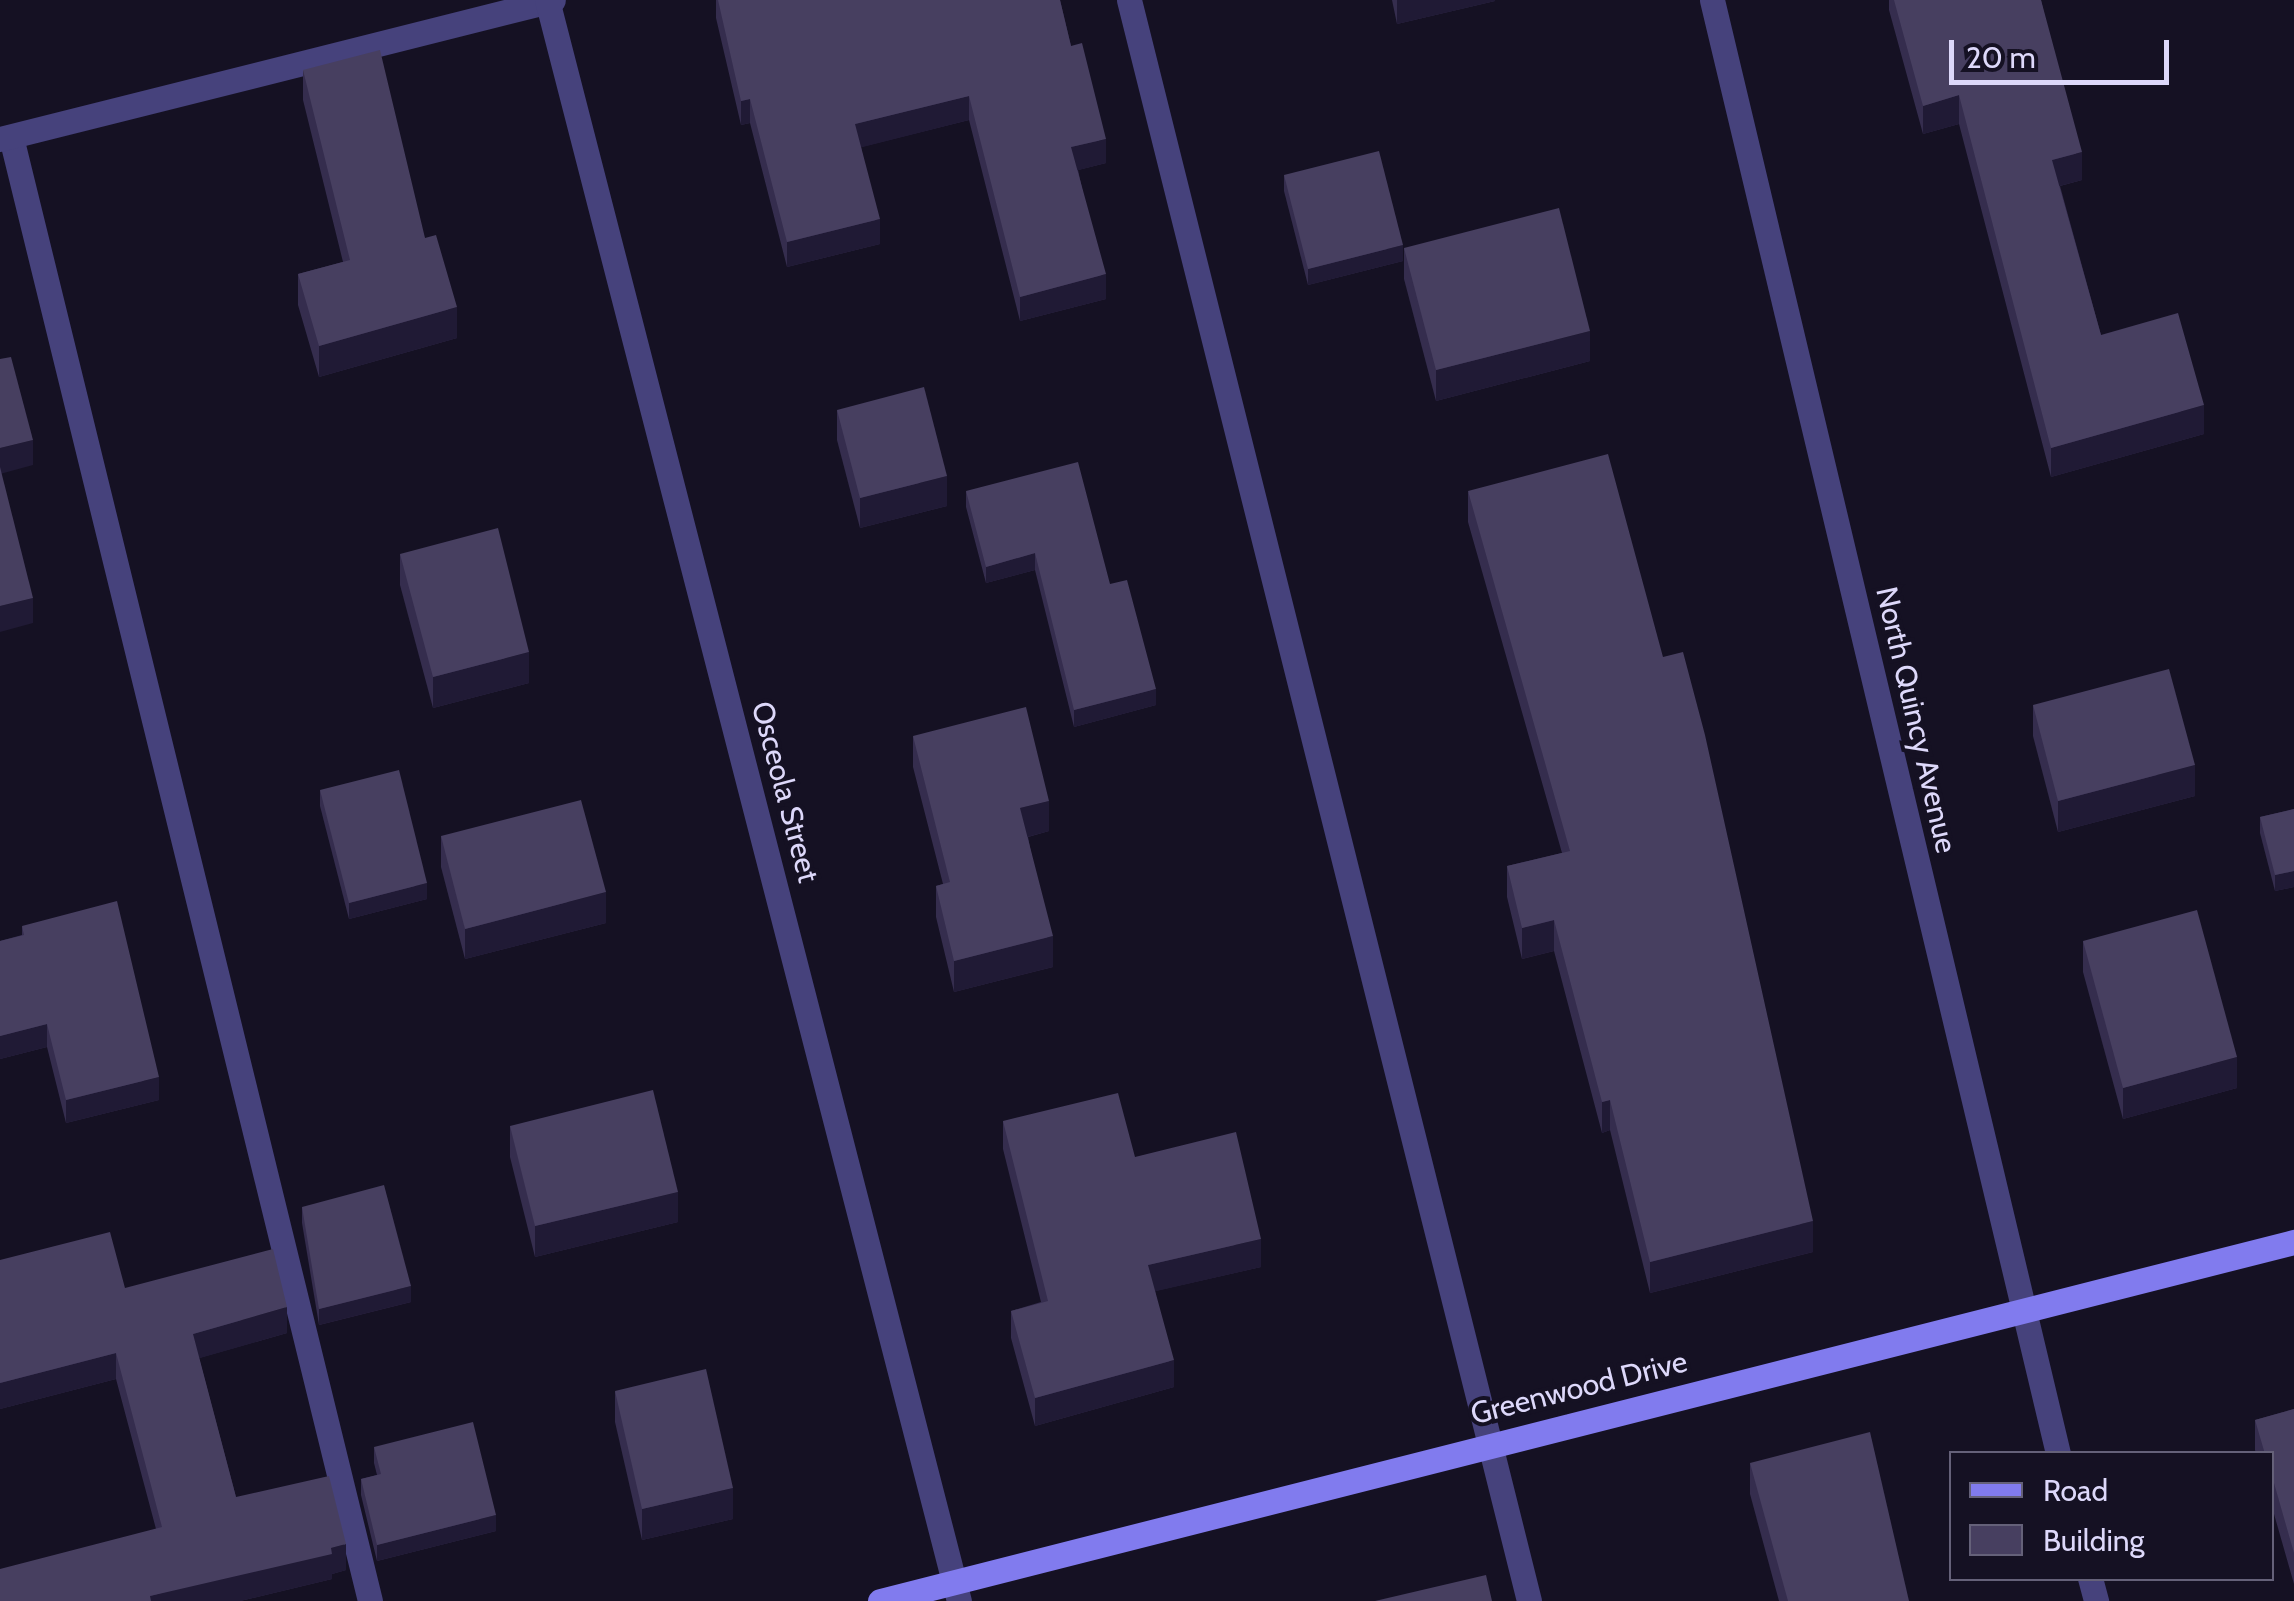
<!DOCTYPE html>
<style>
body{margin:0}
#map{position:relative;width:2294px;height:1601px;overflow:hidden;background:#151123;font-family:Cabin,sans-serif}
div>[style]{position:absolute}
.lane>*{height:25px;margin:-12.5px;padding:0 12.5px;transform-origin:12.5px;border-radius:12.5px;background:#46427c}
.street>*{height:25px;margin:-12.5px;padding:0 12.5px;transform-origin:12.5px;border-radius:12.5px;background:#46427c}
.secondary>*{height:25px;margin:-12.5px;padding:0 12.5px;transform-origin:12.5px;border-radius:12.5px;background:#817bee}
.wall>*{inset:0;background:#352d4e}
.shaded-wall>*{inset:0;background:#201a35}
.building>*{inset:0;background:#473f60}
span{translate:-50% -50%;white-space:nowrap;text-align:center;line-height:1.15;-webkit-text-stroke:8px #151123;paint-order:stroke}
.street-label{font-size:30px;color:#ddd8fa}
.legend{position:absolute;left:1949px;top:1451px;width:325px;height:130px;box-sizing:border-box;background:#151123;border:2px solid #656179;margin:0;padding:12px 18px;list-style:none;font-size:30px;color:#ddd8fa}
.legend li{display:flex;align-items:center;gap:20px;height:50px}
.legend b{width:50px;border:2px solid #656179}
.scale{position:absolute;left:1949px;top:40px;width:220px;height:45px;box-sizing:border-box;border:5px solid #ddd8fa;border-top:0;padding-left:12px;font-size:30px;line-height:35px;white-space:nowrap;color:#ddd8fa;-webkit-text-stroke:8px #151123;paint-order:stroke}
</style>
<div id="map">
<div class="lane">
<div style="left:1129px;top:0;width:1650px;rotate:75.97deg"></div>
<div style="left:11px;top:137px;width:1507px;rotate:76.22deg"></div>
<div style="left:0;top:139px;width:570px;rotate:-14.11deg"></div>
</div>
<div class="street">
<div style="left:547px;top:0;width:1653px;rotate:75.57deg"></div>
<div style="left:1712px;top:0;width:1495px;rotate:76.61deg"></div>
<div style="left:2090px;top:1578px;width:24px;rotate:75deg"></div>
</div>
<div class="secondary">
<div style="left:880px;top:1601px;width:1459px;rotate:-14.25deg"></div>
</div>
<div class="wall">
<div style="clip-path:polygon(716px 0,1060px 0,1071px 46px,1106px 163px,1078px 170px,1106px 299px,1020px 321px,969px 120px,861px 147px,880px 244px,787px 267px,750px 123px,741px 125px,716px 18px)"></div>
<div style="clip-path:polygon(1392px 0,1495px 0,1495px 1px,1397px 24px)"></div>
<div style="clip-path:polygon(1889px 0,2041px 0,2082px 180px,2060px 186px,2101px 335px,2204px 434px,2051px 477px,1959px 124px,1923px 134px,1889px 10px)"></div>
<div style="clip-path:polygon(303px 70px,425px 238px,457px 338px,319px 377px,298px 305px,298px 274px,343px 262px,303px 100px)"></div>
<div style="clip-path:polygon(1284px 175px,1403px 261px,1308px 285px,1284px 191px)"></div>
<div style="clip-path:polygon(1404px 248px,1590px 361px,1436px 401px,1404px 279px)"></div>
<div style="clip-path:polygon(837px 410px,947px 506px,860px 528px,837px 440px)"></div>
<div style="clip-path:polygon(966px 491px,1110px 584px,1156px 705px,1074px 727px,1035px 570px,986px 583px,966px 507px)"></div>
<div style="clip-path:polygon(1468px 491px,1813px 1252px,1650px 1293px,1610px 1130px,1602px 1133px,1554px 951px,1522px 959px,1507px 897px,1507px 866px,1562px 853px,1468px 522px)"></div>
<div style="clip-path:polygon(400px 554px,529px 683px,433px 708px,400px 585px)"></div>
<div style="clip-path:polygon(2033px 705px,2195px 796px,2058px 832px,2033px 736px)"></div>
<div style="clip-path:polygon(913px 736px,1049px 831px,1028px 837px,1053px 967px,954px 992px,936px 917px,936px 886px,943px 884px,913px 767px)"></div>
<div style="clip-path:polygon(320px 790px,427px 899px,349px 919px,320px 806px)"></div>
<div style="clip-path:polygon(2294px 809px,2294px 887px,2275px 891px,2260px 833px,2260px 817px)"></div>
<div style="clip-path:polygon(441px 836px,606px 923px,465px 959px,441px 867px)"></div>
<div style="clip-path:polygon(22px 926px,159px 1100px,66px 1123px,47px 1047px,0 1059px,0 941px,22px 935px)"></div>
<div style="clip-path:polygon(2083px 941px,2237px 1088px,2123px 1119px,2083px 972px)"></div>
<div style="clip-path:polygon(1003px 1121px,1135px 1157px,1261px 1267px,1155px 1291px,1174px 1387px,1035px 1426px,1011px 1338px,1011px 1311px,1041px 1302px,1003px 1149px)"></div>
<div style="clip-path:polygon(510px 1126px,678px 1222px,535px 1257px,510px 1157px)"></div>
<div style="clip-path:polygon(302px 1207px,411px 1302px,319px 1325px,302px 1223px)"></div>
<div style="clip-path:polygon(0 1260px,125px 1288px,287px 1333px,199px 1358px,236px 1497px,346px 1570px,332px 1574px,332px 1579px,240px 1601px,0 1601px,156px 1529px,116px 1379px,0 1409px)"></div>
<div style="clip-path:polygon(615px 1391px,733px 1519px,642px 1540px,615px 1422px)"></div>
<div style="clip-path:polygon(2294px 1409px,2294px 1584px,2272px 1507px,2272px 1454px,2256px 1454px,2255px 1450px,2255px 1420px)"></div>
<div style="clip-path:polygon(374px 1447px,496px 1531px,377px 1561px,361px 1495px,361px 1479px,377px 1475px,374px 1463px)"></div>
<div style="clip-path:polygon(1750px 1463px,1909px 1601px,1779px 1601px,1750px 1494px)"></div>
</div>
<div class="shaded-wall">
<div style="clip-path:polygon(1397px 0,1495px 0,1495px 1px,1397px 24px)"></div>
<div style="clip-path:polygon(1959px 95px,1959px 124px,1923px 134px,1923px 106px)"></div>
<div style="clip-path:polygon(969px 96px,969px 120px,855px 149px,855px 124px)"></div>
<div style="clip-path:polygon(750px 99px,750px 123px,741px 125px,741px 101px)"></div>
<div style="clip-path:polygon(1106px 139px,1106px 163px,1071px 172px,1071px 147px)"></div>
<div style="clip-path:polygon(2082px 152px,2082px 180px,2052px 188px,2052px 160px)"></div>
<div style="clip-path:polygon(880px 219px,880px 244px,787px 267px,787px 242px)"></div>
<div style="clip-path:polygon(1403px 245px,1403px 261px,1308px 285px,1308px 269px)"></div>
<div style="clip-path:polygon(1106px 274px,1106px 299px,1020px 321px,1020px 297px)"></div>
<div style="clip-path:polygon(457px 307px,457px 338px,319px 377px,319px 346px)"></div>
<div style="clip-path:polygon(1590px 331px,1590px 361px,1436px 401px,1436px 370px)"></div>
<div style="clip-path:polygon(2204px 405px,2204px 434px,2051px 477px,2051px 448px)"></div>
<div style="clip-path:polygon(33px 440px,33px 465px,0 474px,0 448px)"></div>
<div style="clip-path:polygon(947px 476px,947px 506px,860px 528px,860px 498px)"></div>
<div style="clip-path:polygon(1035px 553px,1035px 570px,986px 583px,986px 567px)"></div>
<div style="clip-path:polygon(33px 598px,33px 623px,0 632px,0 606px)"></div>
<div style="clip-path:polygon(529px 652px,529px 683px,433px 708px,433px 677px)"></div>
<div style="clip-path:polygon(1156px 689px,1156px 705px,1074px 727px,1074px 710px)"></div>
<div style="clip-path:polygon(2195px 765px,2195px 796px,2058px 832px,2058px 801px)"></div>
<div style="clip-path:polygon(1049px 801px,1049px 831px,1020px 839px,1020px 808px)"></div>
<div style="clip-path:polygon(2294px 871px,2294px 887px,2275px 891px,2275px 875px)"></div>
<div style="clip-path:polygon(427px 883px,427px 899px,349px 919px,349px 903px)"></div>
<div style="clip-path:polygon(606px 892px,606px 923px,465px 959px,465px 929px)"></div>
<div style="clip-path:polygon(1554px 920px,1554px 951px,1522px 959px,1522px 928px)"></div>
<div style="clip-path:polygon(1053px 936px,1053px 967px,954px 992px,954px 961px)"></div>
<div style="clip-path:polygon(47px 1024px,47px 1047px,0 1059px,0 1036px)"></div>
<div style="clip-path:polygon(2237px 1057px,2237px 1088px,2123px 1119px,2123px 1088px)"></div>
<div style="clip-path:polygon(159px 1077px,159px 1100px,66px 1123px,66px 1100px)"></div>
<div style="clip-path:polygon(1610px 1100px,1610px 1130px,1602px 1133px,1602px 1102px)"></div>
<div style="clip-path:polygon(678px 1192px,678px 1222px,535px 1257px,535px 1226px)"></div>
<div style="clip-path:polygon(1813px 1221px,1813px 1252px,1650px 1293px,1650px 1262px)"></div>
<div style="clip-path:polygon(1261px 1239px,1261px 1267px,1148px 1293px,1148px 1265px)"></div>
<div style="clip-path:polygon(411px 1286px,411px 1302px,319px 1325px,319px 1309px)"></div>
<div style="clip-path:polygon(287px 1307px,287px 1333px,193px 1360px,193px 1334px)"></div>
<div style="clip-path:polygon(116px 1353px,116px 1379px,0 1409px,0 1383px)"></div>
<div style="clip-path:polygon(1174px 1360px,1174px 1387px,1035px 1426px,1035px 1398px)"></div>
<div style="clip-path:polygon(733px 1488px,733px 1519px,642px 1540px,642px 1509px)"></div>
<div style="clip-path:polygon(496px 1515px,496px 1531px,377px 1561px,377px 1545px)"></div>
<div style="clip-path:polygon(346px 1544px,346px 1570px,332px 1574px,332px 1579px,240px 1601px,150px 1601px,150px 1596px)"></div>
</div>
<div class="building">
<div style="clip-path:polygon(718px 0,1060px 0,1071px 46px,1082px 43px,1106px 139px,1071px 147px,1106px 274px,1020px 297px,969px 96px,855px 124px,880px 219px,787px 242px,750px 99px,741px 101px)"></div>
<div style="clip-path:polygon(1894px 0,2041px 0,2082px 152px,2052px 160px,2101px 335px,2178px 313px,2204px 405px,2051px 448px,1959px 95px,1923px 106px)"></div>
<div style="clip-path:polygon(380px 50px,425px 238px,436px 235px,457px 307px,319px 346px,298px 274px,350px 260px,303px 70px)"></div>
<div style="clip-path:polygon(1379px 151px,1403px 245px,1308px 269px,1284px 175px)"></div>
<div style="clip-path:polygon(1559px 208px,1590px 331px,1436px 370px,1404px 248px)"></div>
<div style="clip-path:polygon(11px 357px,33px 440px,0 448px,0 359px)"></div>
<div style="clip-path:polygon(924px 387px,947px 476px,860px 498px,837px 410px)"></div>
<div style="clip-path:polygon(1608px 454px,1663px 657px,1683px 652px,1705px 735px,1813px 1221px,1650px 1262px,1610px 1100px,1602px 1102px,1554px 920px,1522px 928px,1507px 866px,1570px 851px,1468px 491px)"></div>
<div style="clip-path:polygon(1078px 462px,1110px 584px,1127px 580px,1156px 689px,1074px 710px,1035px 553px,986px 567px,966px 491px)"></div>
<div style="clip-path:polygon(0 467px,33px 598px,0 606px)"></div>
<div style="clip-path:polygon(498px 528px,529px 652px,433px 677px,400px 554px)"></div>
<div style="clip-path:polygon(2169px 669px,2195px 765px,2058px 801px,2033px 705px)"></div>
<div style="clip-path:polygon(1026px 707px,1049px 801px,1020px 808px,1053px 936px,954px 961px,936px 886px,950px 882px,913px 736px)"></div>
<div style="clip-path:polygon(399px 770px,427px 883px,349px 903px,320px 790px)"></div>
<div style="clip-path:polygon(581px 800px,606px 892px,465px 929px,441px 836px)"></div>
<div style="clip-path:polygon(2294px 809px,2294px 871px,2275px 875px,2260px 817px)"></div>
<div style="clip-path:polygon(117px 901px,159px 1077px,66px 1100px,47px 1024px,0 1036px,0 941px,24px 935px,22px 926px)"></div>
<div style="clip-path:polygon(2197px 910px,2237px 1057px,2123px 1088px,2083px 941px)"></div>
<div style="clip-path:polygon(653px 1090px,678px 1192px,535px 1226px,510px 1126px)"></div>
<div style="clip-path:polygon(1118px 1093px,1135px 1157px,1236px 1132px,1261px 1239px,1148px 1265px,1174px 1360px,1035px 1398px,1011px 1311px,1048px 1301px,1003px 1121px)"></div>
<div style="clip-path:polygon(384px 1185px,411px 1286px,319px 1309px,302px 1207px)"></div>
<div style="clip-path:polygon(110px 1232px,125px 1288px,273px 1249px,287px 1307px,193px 1334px,236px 1497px,329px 1476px,346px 1544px,331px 1548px,332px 1554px,150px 1596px,151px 1601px,0 1601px,0 1569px,162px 1527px,116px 1353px,0 1383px,0 1260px)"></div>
<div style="clip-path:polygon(706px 1369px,733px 1488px,642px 1509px,615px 1391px)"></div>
<div style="clip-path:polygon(2294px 1409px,2294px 1553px,2272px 1476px,2272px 1454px,2265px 1454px,2255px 1420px)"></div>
<div style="clip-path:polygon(473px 1422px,496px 1515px,377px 1545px,361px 1479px,381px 1474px,374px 1447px)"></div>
<div style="clip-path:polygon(1870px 1432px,1909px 1601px,1788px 1601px,1750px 1463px)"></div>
<div style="clip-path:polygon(1486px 1575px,1492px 1601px,1375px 1601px)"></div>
</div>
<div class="street-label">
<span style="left:1916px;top:720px;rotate:77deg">North Quincy Avenue</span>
<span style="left:785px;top:792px;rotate:75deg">Osceola Street</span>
<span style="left:1579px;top:1388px;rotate:-14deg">Greenwood Drive</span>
</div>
<ul class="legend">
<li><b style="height:12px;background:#817bee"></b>Road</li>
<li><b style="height:28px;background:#473f60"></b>Building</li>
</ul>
<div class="scale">20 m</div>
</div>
